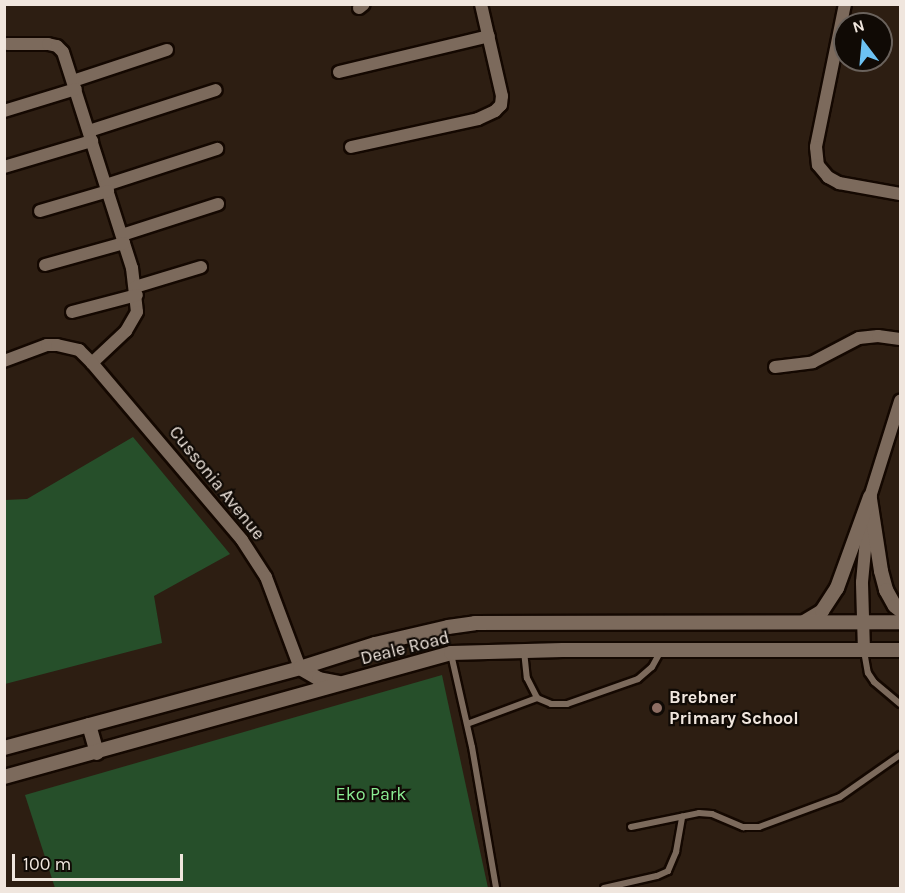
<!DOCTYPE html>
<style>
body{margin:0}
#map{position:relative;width:905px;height:893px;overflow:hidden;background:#2d1e12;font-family:Karla,sans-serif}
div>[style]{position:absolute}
.green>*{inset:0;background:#264f2a}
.roads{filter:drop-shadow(2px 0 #140801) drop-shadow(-2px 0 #140801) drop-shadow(0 2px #140801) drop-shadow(0 -2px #140801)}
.service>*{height:6px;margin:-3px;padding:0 3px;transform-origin:3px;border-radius:3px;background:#7c6a5c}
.minor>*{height:12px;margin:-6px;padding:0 6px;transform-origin:6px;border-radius:6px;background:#7c6a5c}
.tertiary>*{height:14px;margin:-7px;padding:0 7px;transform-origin:7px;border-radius:7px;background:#7c6a5c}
.dots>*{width:16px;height:16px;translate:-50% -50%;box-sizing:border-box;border:3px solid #100a05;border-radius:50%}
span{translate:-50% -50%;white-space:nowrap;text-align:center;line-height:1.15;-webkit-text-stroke:4.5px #100a05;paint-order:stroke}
.street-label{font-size:18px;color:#f0e6de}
.poi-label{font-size:18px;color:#f0e6de;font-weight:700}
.left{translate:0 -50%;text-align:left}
.park-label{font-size:18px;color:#8bed93}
.frame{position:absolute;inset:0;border:6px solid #f0e6de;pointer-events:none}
.north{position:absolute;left:833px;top:12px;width:60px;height:60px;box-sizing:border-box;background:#100a05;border:2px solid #6a625c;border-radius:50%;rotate:344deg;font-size:16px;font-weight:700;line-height:24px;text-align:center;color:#f0e6de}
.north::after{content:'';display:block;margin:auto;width:21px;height:27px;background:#6dc2f3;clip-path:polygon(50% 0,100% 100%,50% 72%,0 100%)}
.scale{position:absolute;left:12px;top:854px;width:171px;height:27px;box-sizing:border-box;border:3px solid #f0e6de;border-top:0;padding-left:8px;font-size:18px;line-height:21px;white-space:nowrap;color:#f0e6de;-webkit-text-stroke:4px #100a05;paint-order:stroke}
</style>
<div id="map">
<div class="green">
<div style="clip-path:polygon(133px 437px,230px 554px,154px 596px,162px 643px,5px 684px,5px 500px,27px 499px)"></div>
<div style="clip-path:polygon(442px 675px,488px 888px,55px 888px,25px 795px)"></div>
</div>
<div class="roads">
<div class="service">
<div style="left:524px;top:651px;width:27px;rotate:84deg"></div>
<div style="left:527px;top:678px;width:22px;rotate:63deg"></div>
<div style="left:537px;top:698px;width:15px;rotate:23deg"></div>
<div style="left:551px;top:704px;width:16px"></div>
<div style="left:567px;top:704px;width:75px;rotate:-19.4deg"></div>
<div style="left:638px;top:679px;width:18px;rotate:-41deg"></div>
<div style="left:652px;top:667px;width:18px;rotate:-61deg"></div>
<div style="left:864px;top:651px;width:22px;rotate:80deg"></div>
<div style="left:868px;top:673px;width:11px;rotate:56deg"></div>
<div style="left:874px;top:682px;width:34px;rotate:40deg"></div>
<div style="left:451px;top:654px;width:95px;rotate:77.3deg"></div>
<div style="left:472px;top:747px;width:143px;rotate:80.3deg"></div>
<div style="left:467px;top:724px;width:75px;rotate:-20.4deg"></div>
<div style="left:631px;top:827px;width:69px;rotate:-11.6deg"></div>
<div style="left:699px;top:813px;width:13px;rotate:4deg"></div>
<div style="left:712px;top:814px;width:34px;rotate:23deg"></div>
<div style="left:743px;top:827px;width:16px"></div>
<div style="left:759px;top:827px;width:86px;rotate:-20.3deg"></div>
<div style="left:840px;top:797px;width:73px;rotate:-35deg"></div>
<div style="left:604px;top:888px;width:54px;rotate:-12.8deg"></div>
<div style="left:657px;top:876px;width:12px;rotate:-24deg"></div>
<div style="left:668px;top:871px;width:21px;rotate:-67deg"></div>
<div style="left:676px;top:852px;width:36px;rotate:-80deg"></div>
</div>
<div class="minor">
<div style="left:845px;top:4px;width:146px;rotate:101.5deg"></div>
<div style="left:816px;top:147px;width:18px;rotate:84deg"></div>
<div style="left:818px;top:165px;width:16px;rotate:50deg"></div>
<div style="left:828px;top:177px;width:13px;rotate:29deg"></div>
<div style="left:839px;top:183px;width:62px;rotate:10.2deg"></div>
<div style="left:359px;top:8px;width:6px;rotate:-39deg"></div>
<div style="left:7px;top:44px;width:41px"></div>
<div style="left:48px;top:44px;width:9px;rotate:13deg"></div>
<div style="left:57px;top:46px;width:8px;rotate:45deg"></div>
<div style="left:63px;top:52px;width:227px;rotate:72.3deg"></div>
<div style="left:132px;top:268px;width:44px;rotate:83.5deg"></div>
<div style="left:137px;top:312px;width:22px;rotate:120deg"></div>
<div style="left:126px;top:331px;width:47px;rotate:136.7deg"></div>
<div style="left:339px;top:72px;width:154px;rotate:-13.5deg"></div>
<div style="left:73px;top:81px;width:99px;rotate:-18.3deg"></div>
<div style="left:4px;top:111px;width:75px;rotate:-17deg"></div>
<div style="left:89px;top:131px;width:133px;rotate:-17.9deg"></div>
<div style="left:351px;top:147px;width:130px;rotate:-12.4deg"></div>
<div style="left:478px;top:119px;width:19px;rotate:-25deg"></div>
<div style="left:495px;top:111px;width:8px;rotate:-45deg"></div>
<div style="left:501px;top:105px;width:9px;rotate:-84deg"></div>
<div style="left:502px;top:96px;width:94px;rotate:-102.9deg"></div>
<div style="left:4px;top:167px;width:92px;rotate:-16.5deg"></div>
<div style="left:106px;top:185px;width:117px;rotate:-18deg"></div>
<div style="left:40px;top:211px;width:71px;rotate:-16.4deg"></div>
<div style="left:122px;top:235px;width:101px;rotate:-17.9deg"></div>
<div style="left:45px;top:265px;width:82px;rotate:-15.6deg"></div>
<div style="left:135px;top:287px;width:69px;rotate:-16.9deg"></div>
<div style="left:72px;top:312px;width:67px;rotate:-14.7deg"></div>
<div style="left:4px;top:361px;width:46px;rotate:-20.4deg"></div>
<div style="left:47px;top:345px;width:10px"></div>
<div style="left:57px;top:345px;width:23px;rotate:13deg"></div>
<div style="left:79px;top:350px;width:18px;rotate:45deg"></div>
<div style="left:92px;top:363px;width:232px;rotate:49.7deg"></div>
<div style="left:242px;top:540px;width:44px;rotate:57deg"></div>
<div style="left:266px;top:577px;width:97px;rotate:69.5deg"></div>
<div style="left:775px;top:367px;width:38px;rotate:-7deg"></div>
<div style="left:813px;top:362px;width:52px;rotate:-27.6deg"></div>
<div style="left:859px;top:338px;width:19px;rotate:-6deg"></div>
<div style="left:878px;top:336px;width:22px;rotate:8deg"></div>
<div style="left:864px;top:651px;width:69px;rotate:-91.7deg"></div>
<div style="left:862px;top:582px;width:85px;rotate:-84.6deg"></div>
<div style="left:870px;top:497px;width:101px;rotate:-72.6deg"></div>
</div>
<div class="tertiary">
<div style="left:870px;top:499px;width:73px;rotate:81.3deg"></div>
<div style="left:881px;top:571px;width:20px;rotate:75deg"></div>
<div style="left:886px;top:590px;width:18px;rotate:61deg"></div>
<div style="left:895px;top:606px;width:6px;rotate:39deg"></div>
<div style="left:804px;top:622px;width:21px;rotate:-31deg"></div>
<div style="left:822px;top:611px;width:27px;rotate:-57deg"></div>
<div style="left:837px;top:588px;width:97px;rotate:-70.1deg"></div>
<div style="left:300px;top:668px;width:22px;rotate:30deg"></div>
<div style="left:319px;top:679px;width:20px;rotate:11deg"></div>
<div style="left:89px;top:725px;width:29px;rotate:74deg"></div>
<div style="left:4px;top:748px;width:307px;rotate:-15.1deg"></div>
<div style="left:300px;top:668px;width:79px;rotate:-17.7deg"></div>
<div style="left:375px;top:644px;width:75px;rotate:-13.1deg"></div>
<div style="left:448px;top:627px;width:27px;rotate:-8deg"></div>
<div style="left:475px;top:623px;width:425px;rotate:-0.1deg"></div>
<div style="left:4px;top:777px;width:464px;rotate:-15.5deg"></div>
<div style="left:451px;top:653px;width:112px;rotate:-1.5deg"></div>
<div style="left:563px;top:650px;width:337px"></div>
</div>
</div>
<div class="dots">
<div style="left:657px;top:708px;background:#8d6e63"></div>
</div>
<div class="street-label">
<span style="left:217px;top:483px;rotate:51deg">Cussonia Avenue</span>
<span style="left:405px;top:648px;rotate:-14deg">Deale Road</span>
</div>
<div class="poi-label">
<span class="left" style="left:669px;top:708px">Brebner<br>Primary School</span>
</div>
<div class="park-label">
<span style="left:371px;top:794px">Eko Park</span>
</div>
<div class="frame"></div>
<div class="north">N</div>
<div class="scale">100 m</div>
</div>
